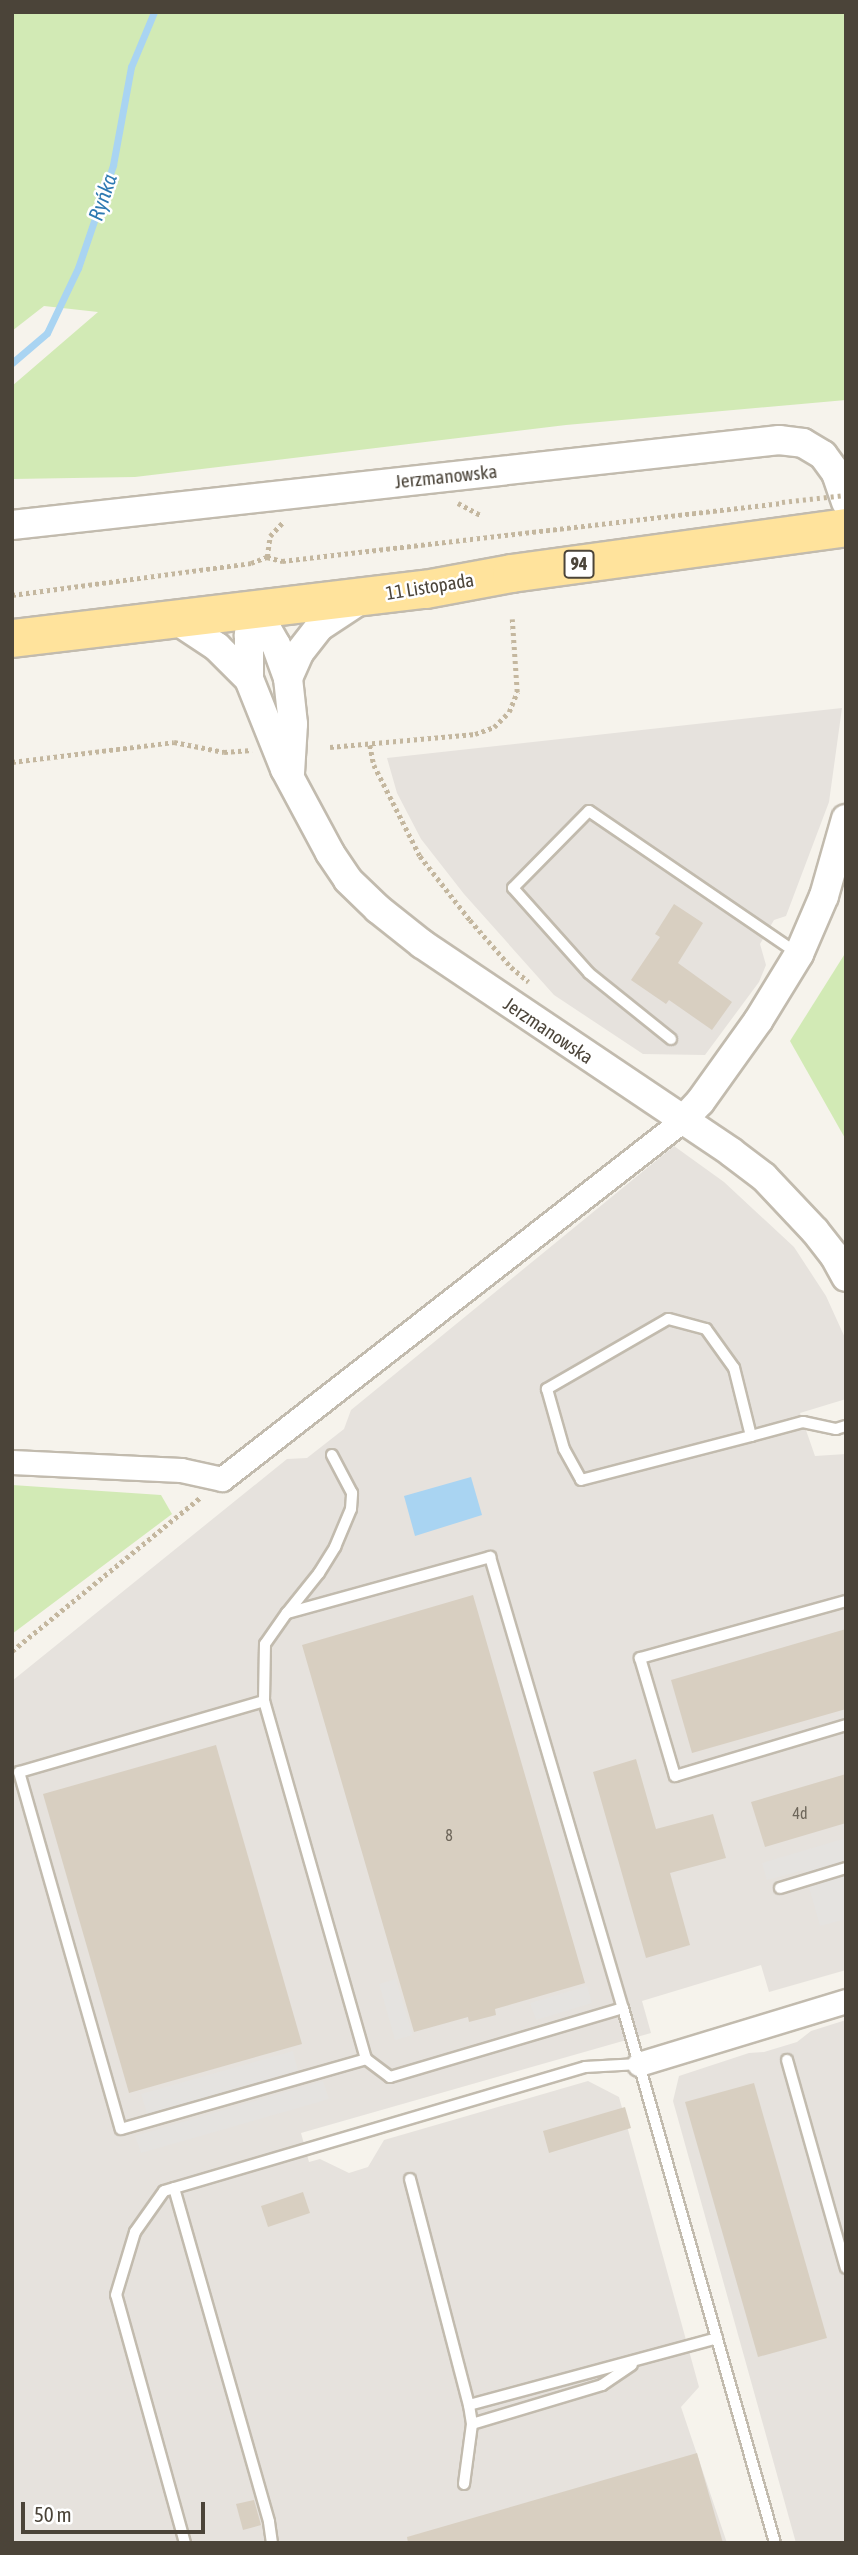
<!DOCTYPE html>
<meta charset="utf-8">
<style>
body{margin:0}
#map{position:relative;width:858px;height:2555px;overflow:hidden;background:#f6f3ec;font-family:"Asap Condensed",sans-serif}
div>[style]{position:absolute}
.industrial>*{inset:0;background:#e6e2dd}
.green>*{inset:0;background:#d2eab5}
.parking>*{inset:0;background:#e5e3e0}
.water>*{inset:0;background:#a9d4f2}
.stream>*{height:7px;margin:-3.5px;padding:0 3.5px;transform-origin:3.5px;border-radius:3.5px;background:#a9d4f2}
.building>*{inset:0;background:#d8cfc1}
.path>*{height:4.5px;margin-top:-2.25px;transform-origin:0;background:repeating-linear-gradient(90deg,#c4b79f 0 3.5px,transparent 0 7px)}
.roads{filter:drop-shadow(2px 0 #c2bbae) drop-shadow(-2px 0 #c2bbae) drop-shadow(0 2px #c2bbae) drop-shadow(0 -2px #c2bbae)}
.service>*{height:10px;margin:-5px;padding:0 5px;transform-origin:5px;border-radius:5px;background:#fff}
.minor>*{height:23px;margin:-11.5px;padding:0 11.5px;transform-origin:11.5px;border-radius:11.5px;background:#fff}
.tertiary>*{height:28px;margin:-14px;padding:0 14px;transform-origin:14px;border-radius:14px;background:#fff}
.primary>*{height:37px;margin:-18.5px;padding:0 18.5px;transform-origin:18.5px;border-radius:18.5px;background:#ffe39c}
.path-bridge>*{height:4.5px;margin-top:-2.25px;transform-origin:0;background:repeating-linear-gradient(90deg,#c4b79f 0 3.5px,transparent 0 7px)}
span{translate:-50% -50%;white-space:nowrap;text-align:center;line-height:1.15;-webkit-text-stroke:5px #fff;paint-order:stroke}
.number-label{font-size:16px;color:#6e675b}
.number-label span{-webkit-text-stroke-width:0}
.shield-label span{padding:2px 5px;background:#fff;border:2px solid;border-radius:5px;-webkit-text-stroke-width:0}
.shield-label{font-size:18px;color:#4b4439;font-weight:700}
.street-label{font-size:19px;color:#4b4439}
.water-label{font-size:21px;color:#2e7ab2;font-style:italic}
.frame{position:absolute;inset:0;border:14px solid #4b4439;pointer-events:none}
.scale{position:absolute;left:21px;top:2502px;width:184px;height:32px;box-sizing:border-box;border:4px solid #4b4439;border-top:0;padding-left:9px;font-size:21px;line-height:24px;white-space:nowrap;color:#4b4439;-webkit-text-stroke:5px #fff;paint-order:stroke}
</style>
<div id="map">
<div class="industrial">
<div style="clip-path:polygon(842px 708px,829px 802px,786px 916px,774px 920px,760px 944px,766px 965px,759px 982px,705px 1055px,643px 1054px,554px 995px,464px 894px,421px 839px,397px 793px,387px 758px)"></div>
<div style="clip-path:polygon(674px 1146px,724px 1182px,794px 1247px,826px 1296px,846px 1340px,846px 1399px,800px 1413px,815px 1456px,846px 1454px,846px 1970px,769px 1992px,761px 1965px,642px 2001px,651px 2033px,301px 2133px,309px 2162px,320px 2159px,349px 2173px,368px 2167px,384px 2140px,588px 2081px,619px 2097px,699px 2387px,681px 2407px,727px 2543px,12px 2543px,12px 1681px,287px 1459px,307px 1458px,344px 1429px,351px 1410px)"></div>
<div style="clip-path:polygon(846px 2020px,846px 2543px,796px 2543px,673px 2101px,679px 2076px,749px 2053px,764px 2052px,797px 2042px,811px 2031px)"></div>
</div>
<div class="green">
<div style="clip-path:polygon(12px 12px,846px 12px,846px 400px,566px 425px,135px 477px,12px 479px,12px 386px,98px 312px,44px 306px,12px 331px)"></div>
<div style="clip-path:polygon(846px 952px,846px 1140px,790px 1041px)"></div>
<div style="clip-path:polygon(12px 1485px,161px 1495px,172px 1514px,12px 1634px)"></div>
</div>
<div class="parking">
<div style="clip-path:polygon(846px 1838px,846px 1919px,820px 1926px,804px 1870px,767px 1880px,762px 1863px)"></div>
<div style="clip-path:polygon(396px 1979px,413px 2035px,395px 2040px,379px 1984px)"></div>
<div style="clip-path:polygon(587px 1986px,592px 2003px,536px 2020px,530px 2003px)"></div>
<div style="clip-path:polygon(293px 2051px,298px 2071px,147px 2114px,141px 2094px)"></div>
<div style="clip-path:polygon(323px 2081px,329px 2099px,141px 2153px,135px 2136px)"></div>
</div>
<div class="water">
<div style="clip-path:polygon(471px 1477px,482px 1515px,415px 1536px,404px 1496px)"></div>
</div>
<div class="stream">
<div style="left:12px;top:363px;width:46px;rotate:-40.6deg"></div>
<div style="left:47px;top:333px;width:72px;rotate:-64.5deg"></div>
<div style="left:78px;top:268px;width:109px;rotate:-71.2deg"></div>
<div style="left:113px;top:165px;width:100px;rotate:-79.6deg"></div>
<div style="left:131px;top:67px;width:60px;rotate:-67.3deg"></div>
</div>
<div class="building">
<div style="clip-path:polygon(674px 904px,703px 923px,678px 963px,732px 1002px,712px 1030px,669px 1000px,666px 1004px,631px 980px,660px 937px,655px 934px)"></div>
<div style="clip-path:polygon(473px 1595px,585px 1983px,495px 2009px,496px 2015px,469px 2022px,468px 2017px,414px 2032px,302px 1645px)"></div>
<div style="clip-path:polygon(846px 1629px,846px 1709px,692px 1753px,671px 1680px)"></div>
<div style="clip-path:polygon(216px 1745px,302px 2044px,129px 2093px,43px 1794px)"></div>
<div style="clip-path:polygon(636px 1759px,656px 1829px,713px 1814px,726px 1858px,670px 1873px,690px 1945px,646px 1958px,593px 1772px)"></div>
<div style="clip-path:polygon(846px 1774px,846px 1823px,765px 1847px,751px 1802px)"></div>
<div style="clip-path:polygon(754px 2083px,827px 2338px,758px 2357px,685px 2102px)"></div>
<div style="clip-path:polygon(625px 2107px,631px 2128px,549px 2153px,543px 2131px)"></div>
<div style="clip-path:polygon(303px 2192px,310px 2213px,268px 2227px,261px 2206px)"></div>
<div style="clip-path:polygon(697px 2453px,723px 2543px,408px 2543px,407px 2537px)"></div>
<div style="clip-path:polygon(254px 2500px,261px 2525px,243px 2530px,236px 2504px)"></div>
</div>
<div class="path">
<div style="left:458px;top:503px;width:26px;rotate:28deg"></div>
<div style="left:267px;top:557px;width:21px;rotate:-82deg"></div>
<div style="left:270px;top:536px;width:19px;rotate:-47deg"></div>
<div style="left:12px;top:595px;width:241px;rotate:-7.6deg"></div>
<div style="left:251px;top:563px;width:17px;rotate:-21deg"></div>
<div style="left:267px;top:557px;width:16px;rotate:15deg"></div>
<div style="left:282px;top:561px;width:503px;rotate:-6.62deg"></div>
<div style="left:370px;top:745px;width:20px;rotate:79deg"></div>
<div style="left:374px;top:765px;width:102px;rotate:63.2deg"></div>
<div style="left:420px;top:856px;width:81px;rotate:52deg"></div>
<div style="left:470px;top:920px;width:62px;rotate:48.9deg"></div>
<div style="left:511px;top:967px;width:23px;rotate:40deg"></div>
<div style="left:330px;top:747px;width:146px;rotate:-5.1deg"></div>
<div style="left:475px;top:734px;width:20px;rotate:-20deg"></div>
<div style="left:494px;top:727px;width:21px;rotate:-45deg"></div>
<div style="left:509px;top:712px;width:22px;rotate:-68deg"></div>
<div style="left:517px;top:692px;width:73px;rotate:-93.9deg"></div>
<div style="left:12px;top:762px;width:163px;rotate:-7deg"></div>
<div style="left:174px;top:742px;width:51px;rotate:11.3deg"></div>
<div style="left:224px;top:752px;width:28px;rotate:-4deg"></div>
<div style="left:12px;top:1651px;width:244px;rotate:-39.2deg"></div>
</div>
<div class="roads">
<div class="service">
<div style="left:671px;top:1039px;width:105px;rotate:-141.2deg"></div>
<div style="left:589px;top:973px;width:114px;rotate:-131.8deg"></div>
<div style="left:513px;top:888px;width:108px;rotate:-45.4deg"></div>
<div style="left:589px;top:811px;width:252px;rotate:34.3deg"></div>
<div style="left:751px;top:1436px;width:70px;rotate:-104deg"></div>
<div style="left:734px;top:1368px;width:48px;rotate:-125.7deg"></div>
<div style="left:706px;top:1329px;width:39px;rotate:-165deg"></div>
<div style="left:668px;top:1319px;width:140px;rotate:150deg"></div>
<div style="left:547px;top:1389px;width:62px;rotate:74.2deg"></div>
<div style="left:564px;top:1449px;width:35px;rotate:61deg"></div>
<div style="left:581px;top:1480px;width:176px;rotate:-14.5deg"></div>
<div style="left:751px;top:1436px;width:54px;rotate:-15.1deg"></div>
<div style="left:803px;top:1422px;width:34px;rotate:12deg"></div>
<div style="left:836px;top:1429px;width:10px;rotate:-17deg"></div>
<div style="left:846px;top:1601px;width:214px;rotate:164.5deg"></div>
<div style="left:640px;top:1658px;width:123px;rotate:73.5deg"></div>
<div style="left:675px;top:1776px;width:178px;rotate:-16.6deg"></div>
<div style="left:287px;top:1613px;width:51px;rotate:-51.3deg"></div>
<div style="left:319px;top:1573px;width:31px;rotate:-58deg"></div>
<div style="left:335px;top:1547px;width:41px;rotate:-67.2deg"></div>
<div style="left:351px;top:1509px;width:16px;rotate:-86deg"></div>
<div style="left:352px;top:1493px;width:43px;rotate:-117.8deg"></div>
<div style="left:264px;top:1701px;width:255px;rotate:163.8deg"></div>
<div style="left:19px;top:1772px;width:371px;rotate:74.1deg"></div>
<div style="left:121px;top:2129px;width:255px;rotate:-15.9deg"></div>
<div style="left:780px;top:1888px;width:69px;rotate:-16.9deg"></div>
<div style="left:623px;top:2008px;width:243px;rotate:163.5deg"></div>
<div style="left:390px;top:2077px;width:30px;rotate:-143deg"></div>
<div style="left:366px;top:2059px;width:372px;rotate:-105.9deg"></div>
<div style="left:264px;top:1701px;width:57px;rotate:-89deg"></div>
<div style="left:265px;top:1644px;width:38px;rotate:-55deg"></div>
<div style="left:287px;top:1613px;width:211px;rotate:-15.4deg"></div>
<div style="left:490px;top:1557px;width:470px;rotate:73.6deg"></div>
<div style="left:623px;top:2008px;width:556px;rotate:74.14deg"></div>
<div style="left:787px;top:2060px;width:216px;rotate:74.2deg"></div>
<div style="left:410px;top:2179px;width:234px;rotate:75.4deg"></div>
<div style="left:469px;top:2405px;width:257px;rotate:-15.1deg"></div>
<div style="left:174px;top:2188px;width:347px;rotate:74.1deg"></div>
<div style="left:269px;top:2522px;width:21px;rotate:82deg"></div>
<div style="left:472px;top:2424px;width:136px;rotate:-16.7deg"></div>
<div style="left:602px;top:2385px;width:36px;rotate:-34deg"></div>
<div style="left:464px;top:2484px;width:61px;rotate:-82.4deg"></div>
<div style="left:472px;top:2424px;width:19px;rotate:-99deg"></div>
<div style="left:185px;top:2543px;width:257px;rotate:-105.5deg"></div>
<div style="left:116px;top:2295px;width:66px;rotate:-73.2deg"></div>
<div style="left:135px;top:2232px;width:50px;rotate:-54.7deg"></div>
<div style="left:164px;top:2191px;width:439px;rotate:-16.4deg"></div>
<div style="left:585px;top:2067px;width:54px;rotate:-3.2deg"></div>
</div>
<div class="minor">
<div style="left:12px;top:1462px;width:169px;rotate:2.7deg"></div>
<div style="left:181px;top:1470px;width:42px;rotate:12.4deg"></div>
<div style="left:222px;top:1479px;width:584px;rotate:-37.91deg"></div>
<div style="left:639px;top:2064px;width:216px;rotate:-16.9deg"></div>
</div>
<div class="tertiary">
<div style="left:12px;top:525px;width:772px;rotate:-6.32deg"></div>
<div style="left:779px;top:440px;width:24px;rotate:7deg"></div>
<div style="left:803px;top:443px;width:23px;rotate:31deg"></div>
<div style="left:823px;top:455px;width:22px;rotate:54deg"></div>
<div style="left:836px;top:473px;width:31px;rotate:71deg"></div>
<div style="left:255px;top:608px;width:28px;rotate:103deg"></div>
<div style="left:249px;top:635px;width:44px;rotate:90deg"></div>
<div style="left:249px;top:679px;width:97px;rotate:68.2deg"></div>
<div style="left:285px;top:769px;width:95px;rotate:61.8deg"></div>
<div style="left:330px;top:853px;width:32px;rotate:56deg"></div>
<div style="left:348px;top:880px;width:42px;rotate:44deg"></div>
<div style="left:378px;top:909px;width:56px;rotate:38.5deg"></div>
<div style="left:422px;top:944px;width:372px;rotate:33.9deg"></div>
<div style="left:731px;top:1152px;width:41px;rotate:37.1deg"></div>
<div style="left:764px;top:1177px;width:74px;rotate:46.6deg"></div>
<div style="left:815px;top:1231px;width:31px;rotate:52deg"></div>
<div style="left:834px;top:1255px;width:25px;rotate:61deg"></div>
<div style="left:255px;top:608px;width:43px;rotate:60.4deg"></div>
<div style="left:276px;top:645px;width:35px;rotate:70deg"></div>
<div style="left:288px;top:678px;width:46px;rotate:83.8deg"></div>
<div style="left:293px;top:724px;width:49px;rotate:93.5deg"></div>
<div style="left:172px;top:617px;width:54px;rotate:33.7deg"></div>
<div style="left:217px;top:647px;width:45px;rotate:45deg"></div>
<div style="left:288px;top:678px;width:27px;rotate:-66deg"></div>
<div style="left:299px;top:653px;width:33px;rotate:-52deg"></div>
<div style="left:319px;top:627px;width:49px;rotate:-33.4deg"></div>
<div style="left:683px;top:1120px;width:25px;rotate:-47deg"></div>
<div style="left:700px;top:1102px;width:100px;rotate:-54.4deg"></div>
<div style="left:758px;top:1021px;width:79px;rotate:-58.5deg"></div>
<div style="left:799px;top:954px;width:63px;rotate:-66.7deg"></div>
<div style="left:824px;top:896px;width:80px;rotate:-74.1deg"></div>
</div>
<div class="primary">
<div style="left:12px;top:638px;width:416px;rotate:-6.8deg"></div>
<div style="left:425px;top:589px;width:87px;rotate:-10.5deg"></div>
<div style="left:511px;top:573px;width:338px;rotate:-7.8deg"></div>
</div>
</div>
<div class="path-bridge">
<div style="left:782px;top:502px;width:64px;rotate:-6.2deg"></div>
</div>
<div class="number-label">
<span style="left:800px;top:1813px">4d</span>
<span style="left:449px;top:1835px">8</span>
</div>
<div class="shield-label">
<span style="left:579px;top:564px">94</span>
</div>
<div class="street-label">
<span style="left:446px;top:477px;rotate:-6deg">Jerzmanowska</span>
<span style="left:430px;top:587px;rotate:-9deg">11 Listopada</span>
<span style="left:548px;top:1031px;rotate:34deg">Jerzmanowska</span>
</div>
<div class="water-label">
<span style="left:102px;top:197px;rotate:-71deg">Ryńka</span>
</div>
<div class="frame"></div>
<div class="scale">50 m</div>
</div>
